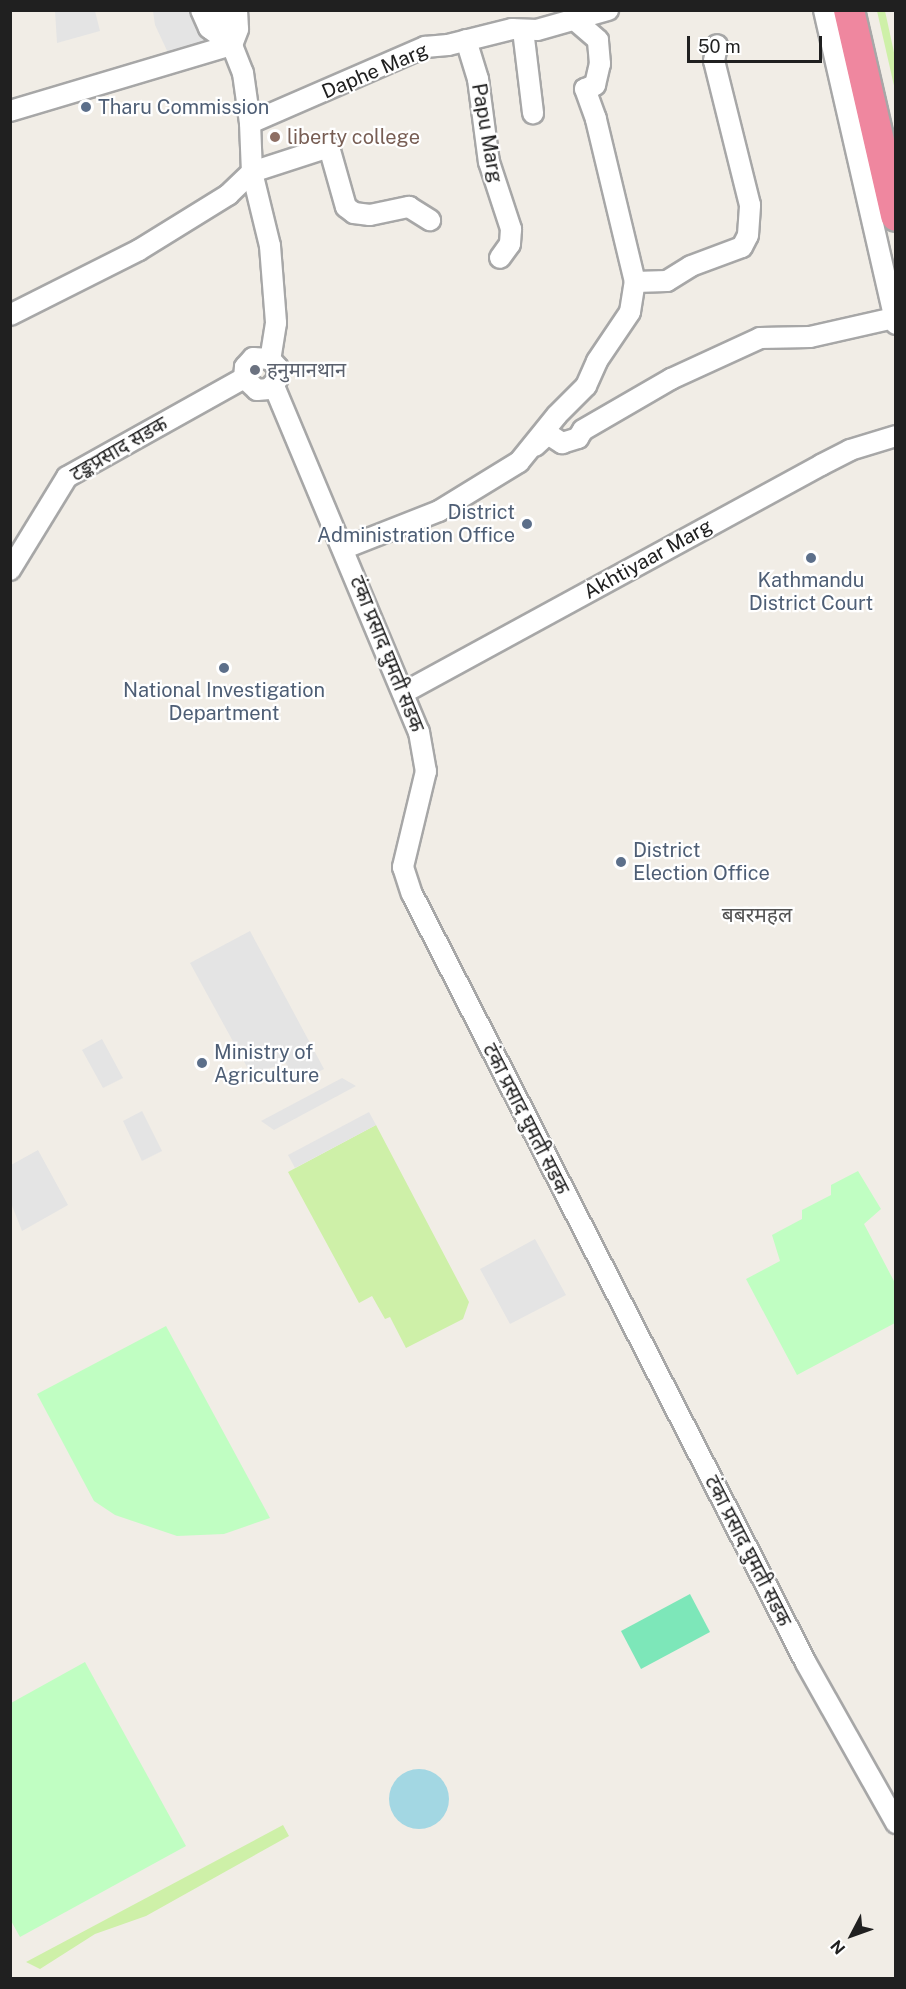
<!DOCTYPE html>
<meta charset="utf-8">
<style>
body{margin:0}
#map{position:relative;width:906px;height:1989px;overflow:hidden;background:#f1ede6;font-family:"Public Sans","Noto Sans Devanagari",sans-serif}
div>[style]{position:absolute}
.grass>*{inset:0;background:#cef0a8}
.park>*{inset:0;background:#c0fec2}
.pitch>*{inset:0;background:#7de7b9}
.parking>*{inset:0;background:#e4e4e4}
.water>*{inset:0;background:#a3d7e3}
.round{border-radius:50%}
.roads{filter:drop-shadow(2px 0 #a7a7a7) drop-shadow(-2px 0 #a7a7a7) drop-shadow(0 2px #a7a7a7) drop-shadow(0 -2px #a7a7a7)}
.minor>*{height:20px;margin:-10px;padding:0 10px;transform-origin:10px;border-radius:10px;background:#fff}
.highway>*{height:30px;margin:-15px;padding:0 15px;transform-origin:15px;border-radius:15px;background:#ef879f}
.dots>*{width:16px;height:16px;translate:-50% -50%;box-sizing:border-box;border:3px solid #fff;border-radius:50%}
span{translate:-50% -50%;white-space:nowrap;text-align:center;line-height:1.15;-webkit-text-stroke:4.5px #fff;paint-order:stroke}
.street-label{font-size:20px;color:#202020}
.service-label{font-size:20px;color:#4e5e75}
.left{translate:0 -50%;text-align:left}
.right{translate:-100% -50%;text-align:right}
.education-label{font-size:20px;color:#785e54}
.worship-label{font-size:20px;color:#5b616d}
.neighbourhood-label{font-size:21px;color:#535353}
.frame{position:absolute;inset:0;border:12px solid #202020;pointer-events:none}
.north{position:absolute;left:822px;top:1905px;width:60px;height:60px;-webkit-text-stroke:4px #fff;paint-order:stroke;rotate:229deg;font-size:16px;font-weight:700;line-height:24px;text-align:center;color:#202020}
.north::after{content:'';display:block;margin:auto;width:21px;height:27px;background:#202020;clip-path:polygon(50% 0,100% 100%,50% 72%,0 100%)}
.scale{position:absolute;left:687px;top:36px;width:135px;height:27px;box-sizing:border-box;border:3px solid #202020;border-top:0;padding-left:8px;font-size:18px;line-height:21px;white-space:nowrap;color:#202020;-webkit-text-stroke:4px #fff;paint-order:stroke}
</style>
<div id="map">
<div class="grass">
<div style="clip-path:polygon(877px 11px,885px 11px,895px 57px,895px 90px)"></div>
<div style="clip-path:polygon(376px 1125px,469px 1302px,463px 1319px,406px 1348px,390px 1317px,385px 1319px,372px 1296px,359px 1303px,288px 1172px)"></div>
<div style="clip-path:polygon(283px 1825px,289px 1836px,146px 1916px,95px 1934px,40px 1969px,26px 1962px)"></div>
</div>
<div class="park">
<div style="clip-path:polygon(858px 1171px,881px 1209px,864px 1224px,895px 1283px,895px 1323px,797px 1375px,746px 1279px,780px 1261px,772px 1235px,802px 1219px,802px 1210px,831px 1195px,831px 1185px)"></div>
<div style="clip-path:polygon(166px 1326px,270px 1518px,224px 1534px,177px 1536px,115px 1515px,94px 1501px,37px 1394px)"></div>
<div style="clip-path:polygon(85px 1662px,186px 1846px,20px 1937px,10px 1919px,11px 1703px)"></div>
</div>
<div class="pitch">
<div style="clip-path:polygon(690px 1594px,710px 1632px,641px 1669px,621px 1631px)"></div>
</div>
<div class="parking">
<div style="clip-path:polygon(55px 11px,95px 11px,100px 31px,57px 43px)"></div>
<div style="clip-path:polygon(153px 11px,189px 11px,213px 44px,170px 57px,155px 25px)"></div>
<div style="clip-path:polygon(250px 931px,324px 1069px,297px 1083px,285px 1062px,252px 1076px,190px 963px)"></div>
<div style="clip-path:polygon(102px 1039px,123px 1078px,103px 1088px,82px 1050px)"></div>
<div style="clip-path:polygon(342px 1078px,356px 1086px,274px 1130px,261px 1121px)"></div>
<div style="clip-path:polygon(142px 1111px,162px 1151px,142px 1161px,123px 1121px)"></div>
<div style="clip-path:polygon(369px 1112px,376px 1125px,295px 1168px,288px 1155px)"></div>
<div style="clip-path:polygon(38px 1150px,68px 1205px,22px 1231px,11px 1203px,11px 1165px)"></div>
<div style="clip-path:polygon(535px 1239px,566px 1295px,510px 1324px,480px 1269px)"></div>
</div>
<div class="water">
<div class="round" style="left:389px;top:1769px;width:60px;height:60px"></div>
</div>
<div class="roads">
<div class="minor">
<div style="left:201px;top:10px;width:20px;rotate:66deg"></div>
<div style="left:209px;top:28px;width:29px;rotate:36deg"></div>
<div style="left:218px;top:10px;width:68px;rotate:68.4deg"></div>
<div style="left:243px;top:73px;width:50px;rotate:82deg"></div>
<div style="left:250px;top:123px;width:49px;rotate:87.7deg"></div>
<div style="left:252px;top:172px;width:76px;rotate:76.3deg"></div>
<div style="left:270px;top:246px;width:77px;rotate:85.5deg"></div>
<div style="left:276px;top:323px;width:36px;rotate:99deg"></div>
<div style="left:270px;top:359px;width:12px;rotate:48deg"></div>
<div style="left:278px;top:368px;width:12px;rotate:95deg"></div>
<div style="left:277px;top:380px;width:12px;rotate:132deg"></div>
<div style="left:269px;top:389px;width:12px;rotate:175deg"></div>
<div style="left:257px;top:390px;width:18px;rotate:-137deg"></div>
<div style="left:824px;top:10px;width:322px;rotate:77.1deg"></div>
<div style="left:523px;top:30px;width:84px;rotate:83.1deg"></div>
<div style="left:466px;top:40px;width:41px;rotate:72.9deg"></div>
<div style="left:478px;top:79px;width:84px;rotate:82.5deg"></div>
<div style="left:489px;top:162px;width:71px;rotate:71.8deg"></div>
<div style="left:511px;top:229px;width:15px;rotate:94deg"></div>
<div style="left:510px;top:244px;width:17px;rotate:126deg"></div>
<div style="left:232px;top:45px;width:17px;rotate:-69deg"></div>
<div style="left:238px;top:29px;width:19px;rotate:-93deg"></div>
<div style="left:10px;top:111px;width:232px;rotate:-16.6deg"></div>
<div style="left:250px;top:123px;width:191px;rotate:-23.5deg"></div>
<div style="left:425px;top:47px;width:23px;rotate:-5deg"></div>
<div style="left:448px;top:45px;width:66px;rotate:-14deg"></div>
<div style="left:512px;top:29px;width:25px;rotate:2deg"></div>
<div style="left:537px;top:30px;width:74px;rotate:-15.7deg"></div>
<div style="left:635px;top:282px;width:32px;rotate:-2deg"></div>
<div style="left:667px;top:281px;width:28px;rotate:-32deg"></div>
<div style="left:691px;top:266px;width:54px;rotate:-20.4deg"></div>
<div style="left:742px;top:247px;width:13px;rotate:-63deg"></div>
<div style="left:748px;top:235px;width:30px;rotate:-86deg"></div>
<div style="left:750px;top:205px;width:148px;rotate:-104deg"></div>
<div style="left:714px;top:61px;width:16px;rotate:-79deg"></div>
<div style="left:10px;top:315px;width:144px;rotate:-26.7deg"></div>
<div style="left:139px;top:250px;width:105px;rotate:-31.7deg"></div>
<div style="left:228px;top:195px;width:33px;rotate:-44deg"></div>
<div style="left:252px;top:172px;width:81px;rotate:-18deg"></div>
<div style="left:329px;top:147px;width:62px;rotate:74.2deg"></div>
<div style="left:346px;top:207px;width:10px;rotate:37deg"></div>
<div style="left:354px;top:213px;width:16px;rotate:7deg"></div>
<div style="left:370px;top:215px;width:40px;rotate:-12deg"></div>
<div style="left:409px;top:207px;width:25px;rotate:32deg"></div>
<div style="left:274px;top:386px;width:375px;rotate:67.3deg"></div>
<div style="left:419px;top:732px;width:40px;rotate:80deg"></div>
<div style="left:426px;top:771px;width:99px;rotate:103.5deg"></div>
<div style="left:403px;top:867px;width:28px;rotate:72deg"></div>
<div style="left:412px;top:894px;width:864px;rotate:62.87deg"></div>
<div style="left:806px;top:1663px;width:184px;rotate:60.6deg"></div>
<div style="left:535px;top:446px;width:18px;rotate:-43deg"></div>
<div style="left:548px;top:434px;width:17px;rotate:33deg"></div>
<div style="left:562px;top:443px;width:17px;rotate:-17deg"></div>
<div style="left:578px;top:438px;width:9px;rotate:-58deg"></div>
<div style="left:583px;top:430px;width:102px;rotate:-30.1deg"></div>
<div style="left:671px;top:379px;width:98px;rotate:-24.7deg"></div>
<div style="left:760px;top:338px;width:50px;rotate:-1.1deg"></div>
<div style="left:810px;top:337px;width:86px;rotate:-12.7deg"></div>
<div style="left:345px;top:548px;width:101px;rotate:-21.5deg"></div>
<div style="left:439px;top:511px;width:94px;rotate:-31.5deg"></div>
<div style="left:519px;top:462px;width:60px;rotate:-51deg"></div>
<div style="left:557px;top:415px;width:41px;rotate:-45deg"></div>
<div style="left:586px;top:386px;width:27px;rotate:-66deg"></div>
<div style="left:597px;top:361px;width:59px;rotate:-56deg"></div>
<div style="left:630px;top:312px;width:30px;rotate:-81deg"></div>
<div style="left:635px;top:282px;width:168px;rotate:-103.5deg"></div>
<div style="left:596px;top:119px;width:32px;rotate:-110deg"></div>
<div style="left:585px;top:89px;width:11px;rotate:-22deg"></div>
<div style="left:595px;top:85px;width:22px;rotate:-77deg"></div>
<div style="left:600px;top:64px;width:24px;rotate:-95deg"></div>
<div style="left:598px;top:40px;width:33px;rotate:-139deg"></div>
<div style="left:10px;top:570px;width:109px;rotate:-58.5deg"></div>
<div style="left:67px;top:477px;width:203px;rotate:-29.2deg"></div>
<div style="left:244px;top:378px;width:11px;rotate:-85deg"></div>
<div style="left:245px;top:367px;width:12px;rotate:-48deg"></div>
<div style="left:253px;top:358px;width:17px;rotate:3deg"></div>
<div style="left:405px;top:692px;width:474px;rotate:-28.6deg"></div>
<div style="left:821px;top:465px;width:33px;rotate:-27deg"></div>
<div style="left:850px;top:450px;width:48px;rotate:-16.9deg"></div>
</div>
<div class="highway">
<div style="left:849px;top:10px;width:211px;rotate:77.1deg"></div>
</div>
</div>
<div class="dots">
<div style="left:86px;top:107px;background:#5c6f8a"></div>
<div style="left:275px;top:137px;background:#8d6e63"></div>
<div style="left:255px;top:370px;background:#6b7280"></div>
<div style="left:527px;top:524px;background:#5c6f8a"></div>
<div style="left:811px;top:558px;background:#5c6f8a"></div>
<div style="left:224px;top:668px;background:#5c6f8a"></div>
<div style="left:621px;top:862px;background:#5c6f8a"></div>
<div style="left:202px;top:1063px;background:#5c6f8a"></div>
</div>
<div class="street-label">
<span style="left:375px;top:71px;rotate:-23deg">Daphe Marg</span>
<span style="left:487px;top:133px;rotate:80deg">Papu Marg</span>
<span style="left:119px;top:449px;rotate:-30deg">टङ्कप्रसाद सडक</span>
<span style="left:648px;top:559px;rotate:-29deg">Akhtiyaar Marg</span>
<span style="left:387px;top:654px;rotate:68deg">टंका प्रसाद घुमती सडक</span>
<span style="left:526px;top:1119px;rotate:63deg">टंका प्रसाद घुमती सडक</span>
<span style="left:748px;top:1551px;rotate:63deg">टंका प्रसाद घुमती सडक</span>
</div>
<div class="service-label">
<span class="left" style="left:98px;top:107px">Tharu Commission</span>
<span class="right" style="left:515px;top:524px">District<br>Administration Office</span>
<span style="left:811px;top:592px">Kathmandu<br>District Court</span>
<span style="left:224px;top:702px">National Investigation<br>Department</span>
<span class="left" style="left:633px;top:862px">District<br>Election Office</span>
<span class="left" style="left:214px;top:1064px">Ministry of<br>Agriculture</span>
</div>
<div class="education-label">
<span class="left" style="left:287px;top:137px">liberty college</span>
</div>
<div class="worship-label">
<span class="left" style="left:267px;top:370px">हनुमानथान</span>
</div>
<div class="neighbourhood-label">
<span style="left:757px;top:915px">बबरमहल</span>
</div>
<div class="frame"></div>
<div class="north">N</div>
<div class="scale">50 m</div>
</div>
